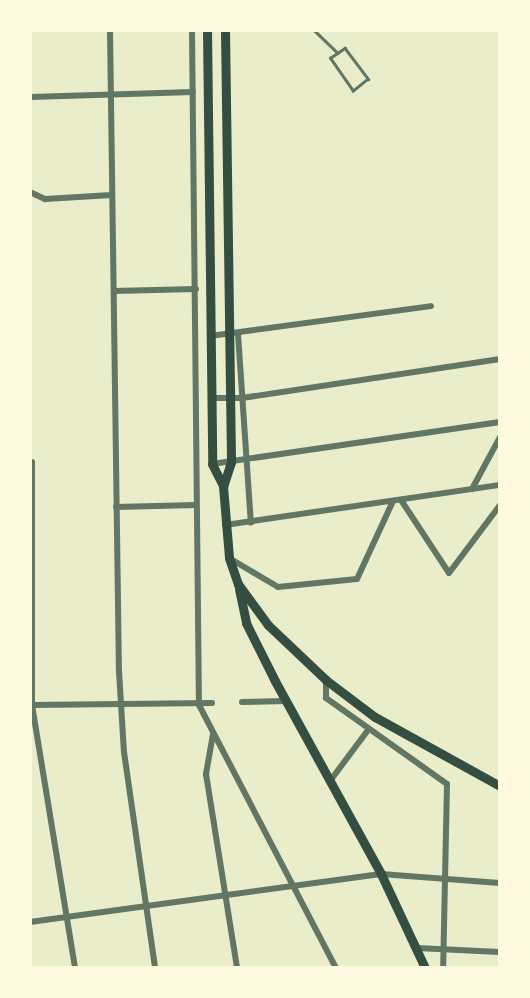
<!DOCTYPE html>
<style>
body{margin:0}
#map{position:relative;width:530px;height:998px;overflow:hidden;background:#e9edc9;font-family:Quicksand,sans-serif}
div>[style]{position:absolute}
.service>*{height:2.5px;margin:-1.25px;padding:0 1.25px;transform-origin:1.25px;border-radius:1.25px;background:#617663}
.minor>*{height:6px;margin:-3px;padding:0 3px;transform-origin:3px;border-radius:3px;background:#617663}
.secondary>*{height:9px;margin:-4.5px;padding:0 4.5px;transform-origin:4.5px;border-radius:4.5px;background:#344e41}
span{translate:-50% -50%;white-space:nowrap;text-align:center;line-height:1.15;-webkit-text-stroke:7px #fefae0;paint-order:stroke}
.frame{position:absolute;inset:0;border:32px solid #fefae0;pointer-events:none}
</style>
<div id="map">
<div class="service">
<div style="left:314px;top:30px;width:33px;rotate:44deg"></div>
<div style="left:345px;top:48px;width:39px;rotate:53deg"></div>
<div style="left:368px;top:79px;width:19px;rotate:141deg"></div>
<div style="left:353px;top:91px;width:40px;rotate:-124.9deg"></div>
<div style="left:330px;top:58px;width:18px;rotate:-34deg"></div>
</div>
<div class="minor">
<div style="left:110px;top:30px;width:641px;rotate:89.2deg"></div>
<div style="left:119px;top:671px;width:81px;rotate:86.5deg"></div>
<div style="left:124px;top:752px;width:218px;rotate:81.8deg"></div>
<div style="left:192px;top:30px;width:675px;rotate:89.41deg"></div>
<div style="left:199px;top:705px;width:297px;rotate:62.5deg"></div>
<div style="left:30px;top:97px;width:163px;rotate:-1.8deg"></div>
<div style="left:30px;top:192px;width:17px;rotate:25deg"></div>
<div style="left:45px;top:199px;width:67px;rotate:-3.4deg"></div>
<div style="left:114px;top:291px;width:82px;rotate:-1.4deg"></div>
<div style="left:238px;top:334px;width:189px;rotate:86.1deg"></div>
<div style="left:210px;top:336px;width:223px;rotate:-7.7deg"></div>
<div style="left:211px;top:398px;width:31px"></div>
<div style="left:242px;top:398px;width:261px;rotate:-8.6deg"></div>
<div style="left:32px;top:462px;width:243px;rotate:90deg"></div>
<div style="left:32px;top:705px;width:266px;rotate:80.7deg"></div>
<div style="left:212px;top:464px;width:291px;rotate:-8.3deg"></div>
<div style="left:472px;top:489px;width:59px;rotate:-61.7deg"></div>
<div style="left:401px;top:500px;width:87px;rotate:56.7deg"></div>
<div style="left:449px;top:573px;width:85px;rotate:-53.1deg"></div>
<div style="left:116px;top:507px;width:80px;rotate:-1.4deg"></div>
<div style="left:225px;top:525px;width:278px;rotate:-8.3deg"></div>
<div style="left:229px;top:558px;width:57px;rotate:30.6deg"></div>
<div style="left:278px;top:587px;width:79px;rotate:-5.8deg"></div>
<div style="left:357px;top:579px;width:86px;rotate:-65.2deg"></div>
<div style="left:326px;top:680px;width:18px;rotate:90deg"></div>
<div style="left:326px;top:698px;width:148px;rotate:35.4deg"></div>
<div style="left:447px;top:784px;width:184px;rotate:91.2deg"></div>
<div style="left:242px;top:702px;width:44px;rotate:-1.3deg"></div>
<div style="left:32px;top:705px;width:180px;rotate:-0.6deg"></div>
<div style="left:213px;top:734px;width:41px;rotate:99.9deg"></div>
<div style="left:206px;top:774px;width:196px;rotate:80.9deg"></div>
<div style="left:330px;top:781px;width:64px;rotate:-53.3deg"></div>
<div style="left:30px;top:922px;width:354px;rotate:-7.8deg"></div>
<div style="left:381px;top:874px;width:119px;rotate:4.3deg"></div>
<div style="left:417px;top:948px;width:83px;rotate:2.8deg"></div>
</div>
<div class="secondary">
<div style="left:207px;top:30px;width:434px;rotate:89.3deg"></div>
<div style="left:212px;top:464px;width:25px;rotate:63deg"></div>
<div style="left:225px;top:30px;width:432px;rotate:89.2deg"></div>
<div style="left:231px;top:462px;width:25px;rotate:108deg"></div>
<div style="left:223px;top:486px;width:72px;rotate:85.2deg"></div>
<div style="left:229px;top:558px;width:28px;rotate:71deg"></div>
<div style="left:238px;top:584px;width:51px;rotate:53.8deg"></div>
<div style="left:268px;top:625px;width:80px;rotate:43.5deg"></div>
<div style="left:326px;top:680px;width:61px;rotate:37.1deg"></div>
<div style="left:375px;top:717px;width:143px;rotate:28.9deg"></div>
<div style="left:239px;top:589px;width:35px;rotate:78deg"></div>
<div style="left:246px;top:623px;width:65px;rotate:63.4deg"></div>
<div style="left:275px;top:681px;width:220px;rotate:61.2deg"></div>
<div style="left:381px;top:874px;width:104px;rotate:64.9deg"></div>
</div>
<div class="frame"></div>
</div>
